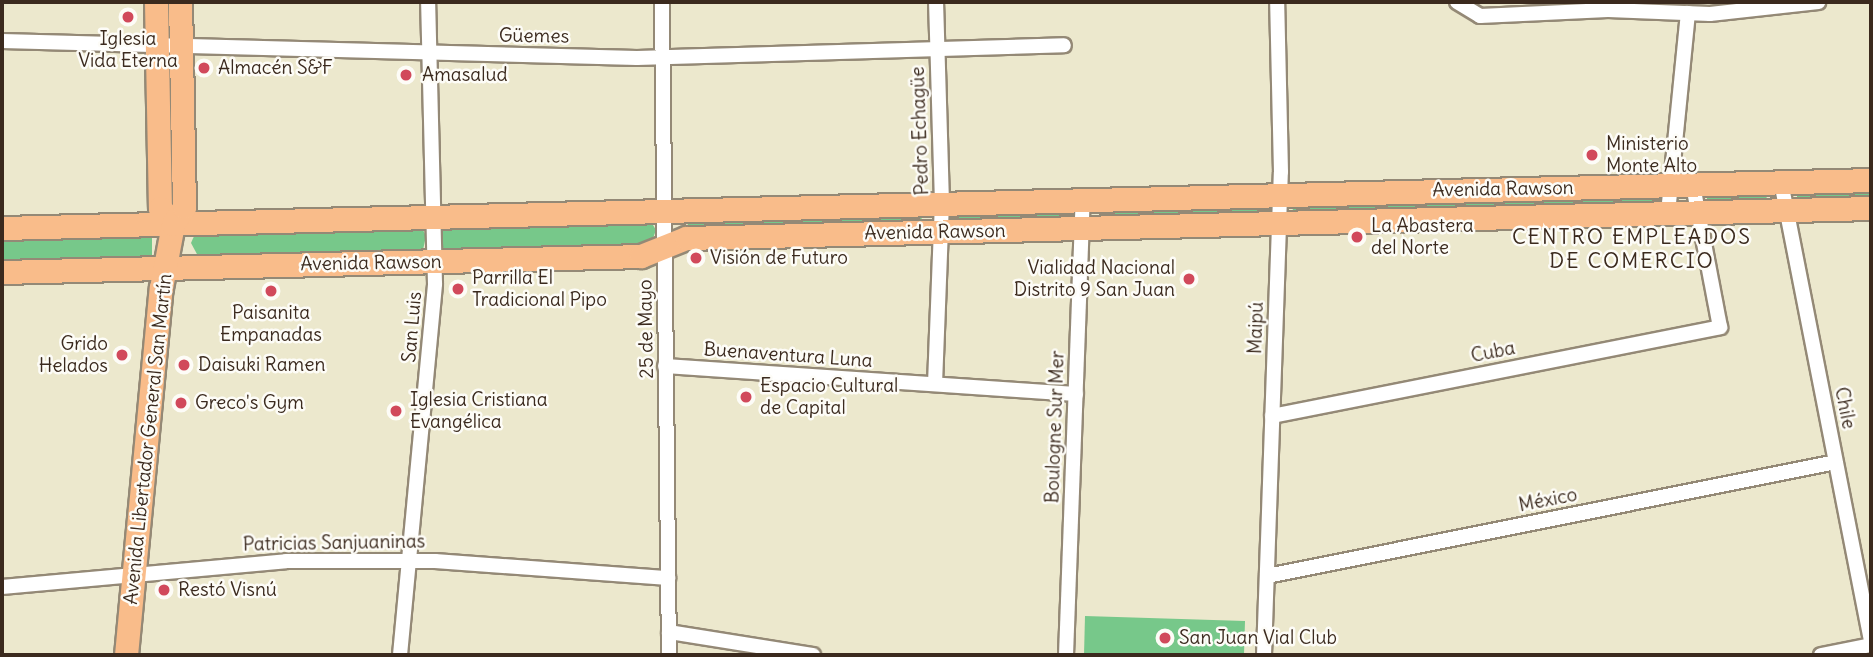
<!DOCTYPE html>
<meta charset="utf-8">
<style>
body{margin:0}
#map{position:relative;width:1873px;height:657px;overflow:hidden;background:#ece8cd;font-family:Delius,sans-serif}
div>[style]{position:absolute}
.green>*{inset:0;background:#77c88a}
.roads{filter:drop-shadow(2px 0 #948976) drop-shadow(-2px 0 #948976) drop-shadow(0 2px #948976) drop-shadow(0 -2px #948976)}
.minor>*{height:14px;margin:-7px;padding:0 7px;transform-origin:7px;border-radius:7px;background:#fff}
.primary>*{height:23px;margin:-11.5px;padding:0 11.5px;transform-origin:11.5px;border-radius:11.5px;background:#f9bc8a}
.dots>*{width:19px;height:19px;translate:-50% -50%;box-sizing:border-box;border:4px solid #fdfcf7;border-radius:50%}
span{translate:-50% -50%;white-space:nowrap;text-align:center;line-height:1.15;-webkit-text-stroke:5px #fdfcf7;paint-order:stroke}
.street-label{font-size:19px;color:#3b2a1e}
.poi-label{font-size:19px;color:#3b2a1e}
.left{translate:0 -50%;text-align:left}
.right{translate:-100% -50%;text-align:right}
.neighbourhood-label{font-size:21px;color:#3b2a1e;letter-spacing:2px}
.frame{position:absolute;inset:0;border:4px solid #3b2a1e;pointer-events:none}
</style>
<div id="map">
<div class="green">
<div style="clip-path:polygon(1871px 188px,1871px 201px,1797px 200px,1797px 196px,1798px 192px)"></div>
<div style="clip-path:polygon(1766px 193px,1767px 200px,1708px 204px,1707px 200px,1707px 194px)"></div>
<div style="clip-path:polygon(1653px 194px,1654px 204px,1292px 211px,1295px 205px)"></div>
<div style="clip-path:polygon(1260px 205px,1260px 214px,1099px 217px,1099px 209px)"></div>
<div style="clip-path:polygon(1062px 210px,1063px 217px,958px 221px,957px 217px,959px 211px)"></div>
<div style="clip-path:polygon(921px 214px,922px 221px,689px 229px,688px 226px,688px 222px)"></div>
<div style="clip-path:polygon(650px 220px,656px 230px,651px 244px,444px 250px,440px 239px,444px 225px)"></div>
<div style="clip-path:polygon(421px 226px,426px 236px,423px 250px,198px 256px,191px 243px,195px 234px)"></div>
<div style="clip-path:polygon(152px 235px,152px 257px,2px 261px,2px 236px)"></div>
<div style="clip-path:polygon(1085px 616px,1245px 621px,1244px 655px,1084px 655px)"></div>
</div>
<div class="roads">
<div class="minor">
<div style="left:662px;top:2px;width:653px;rotate:89.39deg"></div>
<div style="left:1457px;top:2px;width:27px;rotate:31deg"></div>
<div style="left:1480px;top:16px;width:128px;rotate:-2.7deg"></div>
<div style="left:1608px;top:10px;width:102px;rotate:2.2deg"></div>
<div style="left:1710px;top:14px;width:109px;rotate:-6.3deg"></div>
<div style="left:2px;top:41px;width:635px;rotate:1.53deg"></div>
<div style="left:637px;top:58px;width:427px;rotate:-1.7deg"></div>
<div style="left:1781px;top:182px;width:467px;rotate:78.9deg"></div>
<div style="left:1668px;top:213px;width:201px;rotate:-84.3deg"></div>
<div style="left:665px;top:366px;width:412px;rotate:3.9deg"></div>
<div style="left:935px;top:384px;width:181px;rotate:-87.8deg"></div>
<div style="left:942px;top:203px;width:201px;rotate:-91.7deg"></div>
<div style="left:1272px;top:416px;width:457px;rotate:-11.2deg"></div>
<div style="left:1720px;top:327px;width:145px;rotate:-100.8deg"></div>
<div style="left:1267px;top:576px;width:580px;rotate:-11.33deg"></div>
<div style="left:2px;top:587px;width:285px;rotate:-5.2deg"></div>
<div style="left:286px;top:561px;width:149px"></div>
<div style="left:435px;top:561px;width:234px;rotate:4.2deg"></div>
<div style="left:669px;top:632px;width:146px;rotate:9.1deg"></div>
<div style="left:400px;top:655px;width:373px;rotate:-84.6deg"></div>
<div style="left:435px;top:284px;width:282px;rotate:-91.4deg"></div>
<div style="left:1066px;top:655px;width:455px;rotate:-87.9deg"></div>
<div style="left:1264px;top:655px;width:483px;rotate:-88deg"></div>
<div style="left:1281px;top:172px;width:170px;rotate:-91.3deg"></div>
<div style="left:1821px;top:655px;width:51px;rotate:-11.3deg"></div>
</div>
<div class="primary">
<div style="left:156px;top:2px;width:206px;rotate:88.9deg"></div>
<div style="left:160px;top:208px;width:21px;rotate:51deg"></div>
<div style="left:2px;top:228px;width:1870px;rotate:-1.47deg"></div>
<div style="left:2px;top:272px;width:639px;rotate:-1.43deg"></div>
<div style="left:641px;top:256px;width:48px;rotate:-21.8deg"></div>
<div style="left:686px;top:238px;width:1185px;rotate:-1.45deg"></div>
<div style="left:126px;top:655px;width:369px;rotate:-84.6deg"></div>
<div style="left:161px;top:288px;width:65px;rotate:-79.4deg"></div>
<div style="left:173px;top:224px;width:20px;rotate:-57deg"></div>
<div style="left:184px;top:207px;width:205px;rotate:-91.1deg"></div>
</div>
</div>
<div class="dots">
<div style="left:128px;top:17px;background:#d1495b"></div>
<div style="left:204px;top:68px;background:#d1495b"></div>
<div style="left:406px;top:75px;background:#d1495b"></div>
<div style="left:1592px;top:155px;background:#d1495b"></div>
<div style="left:1357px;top:237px;background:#d1495b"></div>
<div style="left:696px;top:258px;background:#d1495b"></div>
<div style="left:1189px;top:279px;background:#d1495b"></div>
<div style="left:458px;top:289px;background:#d1495b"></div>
<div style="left:271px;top:291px;background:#d1495b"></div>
<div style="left:122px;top:355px;background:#d1495b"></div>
<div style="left:184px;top:365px;background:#d1495b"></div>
<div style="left:746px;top:397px;background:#d1495b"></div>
<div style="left:181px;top:403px;background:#d1495b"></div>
<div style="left:396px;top:411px;background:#d1495b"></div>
<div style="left:164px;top:590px;background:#d1495b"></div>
<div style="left:1165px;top:638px;background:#d1495b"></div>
</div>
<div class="street-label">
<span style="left:534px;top:36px;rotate:1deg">Güemes</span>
<span style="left:920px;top:131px;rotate:-92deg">Pedro Echagüe</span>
<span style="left:1503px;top:189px;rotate:-1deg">Avenida Rawson</span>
<span style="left:935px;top:232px;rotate:-1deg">Avenida Rawson</span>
<span style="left:371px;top:263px;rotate:-1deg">Avenida Rawson</span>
<span style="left:412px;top:327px;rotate:-85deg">San Luis</span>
<span style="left:1256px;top:328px;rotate:-88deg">Maipú</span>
<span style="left:646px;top:329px;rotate:-91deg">25 de Mayo</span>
<span style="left:1493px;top:352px;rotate:-11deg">Cuba</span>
<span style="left:788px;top:355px;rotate:4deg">Buenaventura Luna</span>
<span style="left:1845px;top:408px;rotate:79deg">Chile</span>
<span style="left:1055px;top:427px;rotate:-88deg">Boulogne Sur Mer</span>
<span style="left:148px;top:439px;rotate:-84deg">Avenida Libertador General San Martín</span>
<span style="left:1548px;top:500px;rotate:-11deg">México</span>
<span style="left:334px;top:543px;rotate:-1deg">Patricias Sanjuaninas</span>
</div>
<div class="poi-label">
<span style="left:128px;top:50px">Iglesia<br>Vida Eterna</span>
<span class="left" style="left:218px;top:68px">Almacén S&amp;F</span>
<span class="left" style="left:422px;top:75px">Amasalud</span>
<span class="left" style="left:1606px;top:155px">Ministerio<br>Monte Alto</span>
<span class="left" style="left:1371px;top:237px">La Abastera<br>del Norte</span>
<span class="left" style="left:710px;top:258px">Visión de Futuro</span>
<span class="right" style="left:1175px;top:279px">Vialidad Nacional<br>Distrito 9 San Juan</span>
<span class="left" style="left:472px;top:289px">Parrilla El<br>Tradicional Pipo</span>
<span style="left:271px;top:324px">Paisanita<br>Empanadas</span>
<span class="right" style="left:108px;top:355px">Grido<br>Helados</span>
<span class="left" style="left:198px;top:365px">Daisuki Ramen</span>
<span class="left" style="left:760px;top:397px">Espacio Cultural<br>de Capital</span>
<span class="left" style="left:410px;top:411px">Iglesia Cristiana<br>Evangélica</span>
<span class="left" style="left:195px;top:403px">Greco's Gym</span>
<span class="left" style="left:178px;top:590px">Restó Visnú</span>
<span class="left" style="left:1179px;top:638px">San Juan Vial Club</span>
</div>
<div class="neighbourhood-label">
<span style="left:1632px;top:249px">CENTRO EMPLEADOS<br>DE COMERCIO</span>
</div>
<div class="frame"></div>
</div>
